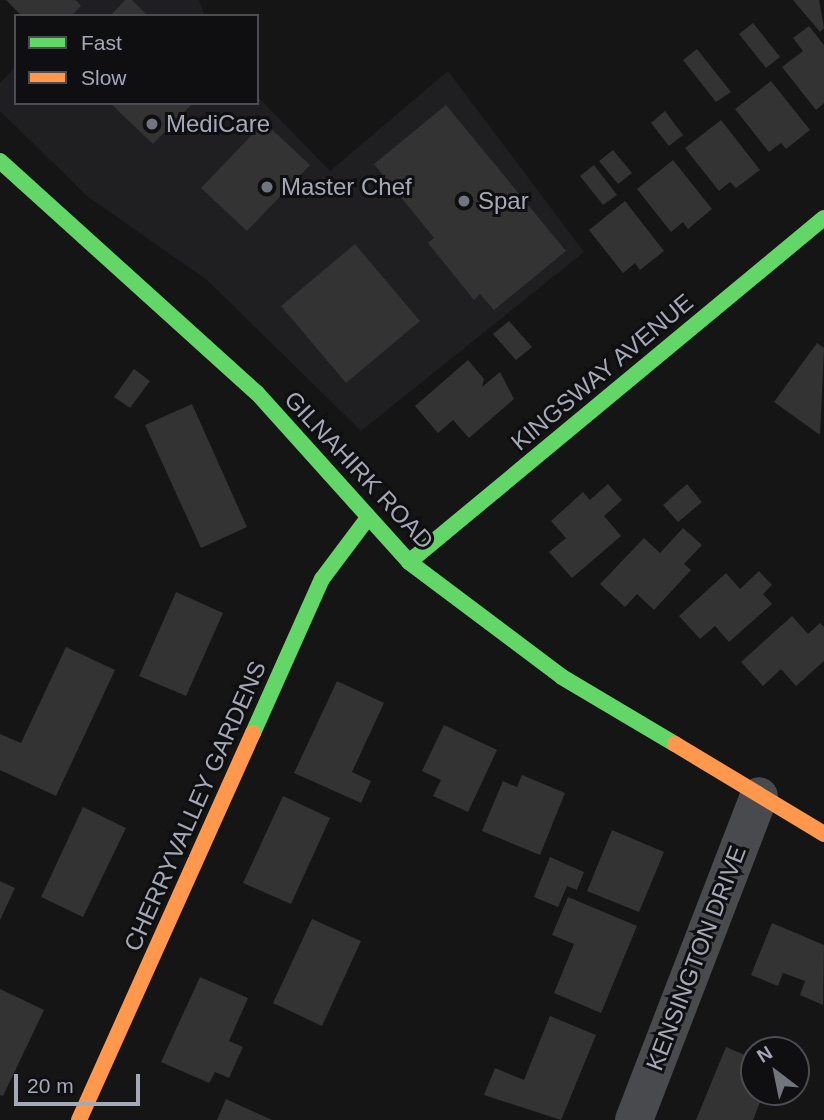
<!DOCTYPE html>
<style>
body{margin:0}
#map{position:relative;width:824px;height:1120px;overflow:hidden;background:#151515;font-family:Arial,sans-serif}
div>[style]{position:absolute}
.built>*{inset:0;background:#1f1f21}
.building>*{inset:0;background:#333334}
.street>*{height:38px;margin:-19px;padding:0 19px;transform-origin:19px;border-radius:19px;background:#484a4e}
.fast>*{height:16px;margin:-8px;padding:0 8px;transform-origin:8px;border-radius:8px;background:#63d668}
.slow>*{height:16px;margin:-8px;padding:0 8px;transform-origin:8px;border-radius:8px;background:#ff974d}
.dots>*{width:19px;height:19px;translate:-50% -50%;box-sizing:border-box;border:4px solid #0f0f11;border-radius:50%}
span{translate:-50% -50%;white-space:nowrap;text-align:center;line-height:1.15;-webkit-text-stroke:6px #0f0f11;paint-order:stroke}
.poi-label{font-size:24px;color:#a5a9b7}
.left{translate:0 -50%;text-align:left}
.street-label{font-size:24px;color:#a5a9b7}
.legend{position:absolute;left:14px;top:14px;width:245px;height:91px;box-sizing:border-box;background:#0f0f11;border:2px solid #4b4d53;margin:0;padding:9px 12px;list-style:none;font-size:21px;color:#a5a9b7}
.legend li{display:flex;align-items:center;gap:14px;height:35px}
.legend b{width:35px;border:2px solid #4b4d53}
.north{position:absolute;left:740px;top:1036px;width:70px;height:70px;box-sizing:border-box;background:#0f0f11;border:2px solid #4b4d53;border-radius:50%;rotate:328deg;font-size:19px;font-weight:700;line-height:28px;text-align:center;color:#a5a9b7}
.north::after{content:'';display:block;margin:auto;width:24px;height:32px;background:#73757e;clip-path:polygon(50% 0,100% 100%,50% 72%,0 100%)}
.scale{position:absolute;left:14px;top:1074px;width:126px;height:32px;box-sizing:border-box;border:4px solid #a5a9b7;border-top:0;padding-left:9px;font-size:21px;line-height:24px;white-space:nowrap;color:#a5a9b7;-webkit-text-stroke:5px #0f0f11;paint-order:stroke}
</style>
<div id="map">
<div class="built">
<div style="clip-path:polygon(78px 0,199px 0,205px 16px,63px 16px)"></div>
<div style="clip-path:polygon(16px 66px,16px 103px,257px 103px,257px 96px,330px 171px,448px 71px,584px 252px,361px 431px,207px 280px,87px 196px,0 111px,0 83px)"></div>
</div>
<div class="building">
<div style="clip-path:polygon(6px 0,76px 0,81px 6px,71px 16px,22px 16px)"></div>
<div style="clip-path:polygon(125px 0,132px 0,148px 16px,110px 16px)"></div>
<div style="clip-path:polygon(793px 0,819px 0,824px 28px,820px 32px)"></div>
<div style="clip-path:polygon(753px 23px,780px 57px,766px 68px,739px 34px)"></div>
<div style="clip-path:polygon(809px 26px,824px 45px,824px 103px,816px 110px,782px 67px,803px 51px,793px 38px)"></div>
<div style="clip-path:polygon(697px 49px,731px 92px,716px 102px,683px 60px)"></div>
<div style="clip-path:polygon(771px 81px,810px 130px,786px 149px,781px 143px,769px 152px,735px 109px)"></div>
<div style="clip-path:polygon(110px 103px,193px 103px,153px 144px)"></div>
<div style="clip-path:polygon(446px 105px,566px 251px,494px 310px,480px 294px,474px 300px,428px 243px,434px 238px,374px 164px)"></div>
<div style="clip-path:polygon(665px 111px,683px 135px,669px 146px,651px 123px)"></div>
<div style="clip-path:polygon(721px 120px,760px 170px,736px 188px,730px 182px,719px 191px,685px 148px)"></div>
<div style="clip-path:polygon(264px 122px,310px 165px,247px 231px,201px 188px)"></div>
<div style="clip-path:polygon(613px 150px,632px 173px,618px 184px,599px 161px)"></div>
<div style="clip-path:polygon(673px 160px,712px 209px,688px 229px,683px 222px,671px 232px,637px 189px)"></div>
<div style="clip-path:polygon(594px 165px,617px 195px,603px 205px,580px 176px)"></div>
<div style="clip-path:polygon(625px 201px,664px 251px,640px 270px,635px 263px,623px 273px,589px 230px)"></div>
<div style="clip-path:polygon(355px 244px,420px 321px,346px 383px,281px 306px)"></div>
<div style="clip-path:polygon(509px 321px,532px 347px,516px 360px,493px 334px)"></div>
<div style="clip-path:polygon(817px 343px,824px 348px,820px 435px,774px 402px)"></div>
<div style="clip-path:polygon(468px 360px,484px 379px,482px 387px,500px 372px,514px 399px,469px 438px,453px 420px,438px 433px,415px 406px)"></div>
<div style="clip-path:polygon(134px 369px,150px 381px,130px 408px,114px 397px)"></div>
<div style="clip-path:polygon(192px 404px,247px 527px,201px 548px,145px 425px)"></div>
<div style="clip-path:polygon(608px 484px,622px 500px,604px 516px,621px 536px,572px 578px,549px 552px,566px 538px,551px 521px,583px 492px,590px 500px)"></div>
<div style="clip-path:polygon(687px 484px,702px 502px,678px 522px,663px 505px)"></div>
<div style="clip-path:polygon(683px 528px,702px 545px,684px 564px,691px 570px,654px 610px,637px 594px,625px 607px,600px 584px,644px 538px,660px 553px)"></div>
<div style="clip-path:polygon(759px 571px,772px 585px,763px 594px,772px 604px,729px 642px,715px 626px,700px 639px,679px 616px,726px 573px,740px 589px)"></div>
<div style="clip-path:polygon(176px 592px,223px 613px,186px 696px,139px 676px)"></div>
<div style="clip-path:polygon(792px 616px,808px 634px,820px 623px,824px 627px,824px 661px,796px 686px,781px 669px,763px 686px,741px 662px)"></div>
<div style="clip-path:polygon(66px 647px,115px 670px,56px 796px,0 770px,0 734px,21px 743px)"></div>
<div style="clip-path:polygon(337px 681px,384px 703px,352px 772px,371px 781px,361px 803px,294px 773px)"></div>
<div style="clip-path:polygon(444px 725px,497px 750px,468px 812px,433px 796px,441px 780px,422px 771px)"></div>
<div style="clip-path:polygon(522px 775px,565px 793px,540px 855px,482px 831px,503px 781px,517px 787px)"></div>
<div style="clip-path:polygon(283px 796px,330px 818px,291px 904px,243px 883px)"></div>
<div style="clip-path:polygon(83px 807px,126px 828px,83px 917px,41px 897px)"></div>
<div style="clip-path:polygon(612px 830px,664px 852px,639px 912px,587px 891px)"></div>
<div style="clip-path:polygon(550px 857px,584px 872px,577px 890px,567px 886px,558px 907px,534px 897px)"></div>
<div style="clip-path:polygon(0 881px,15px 888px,0 920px)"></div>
<div style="clip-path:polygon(568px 897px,637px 926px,601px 1013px,554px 993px,574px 944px,552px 935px)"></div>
<div style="clip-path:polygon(312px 919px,361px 941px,322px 1026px,273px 1003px)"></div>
<div style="clip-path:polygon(772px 923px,824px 945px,823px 1005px,800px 995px,805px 981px,783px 973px,778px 986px,751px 975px)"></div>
<div style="clip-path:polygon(200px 977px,248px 998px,229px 1041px,243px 1047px,229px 1078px,215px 1072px,209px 1083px,161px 1062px)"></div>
<div style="clip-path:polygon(0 989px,44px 1010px,3px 1096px,0 1095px)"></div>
<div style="clip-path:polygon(550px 1016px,596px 1035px,561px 1120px,484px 1095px,495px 1068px,524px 1080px)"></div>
<div style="clip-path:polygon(726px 1047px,754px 1059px,754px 1092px,764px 1092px,753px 1120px,696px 1120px)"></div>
<div style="clip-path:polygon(226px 1099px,272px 1120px,217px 1120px)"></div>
</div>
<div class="street">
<div style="left:634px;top:1120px;width:347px;rotate:-68.9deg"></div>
</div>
<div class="fast">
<div style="left:0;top:161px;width:346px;rotate:42.1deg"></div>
<div style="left:257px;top:393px;width:227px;rotate:48deg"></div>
<div style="left:409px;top:562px;width:191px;rotate:36.9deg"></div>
<div style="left:562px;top:677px;width:131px;rotate:30.7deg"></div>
<div style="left:409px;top:562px;width:539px;rotate:-39.66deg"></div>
<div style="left:253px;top:733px;width:169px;rotate:-65.9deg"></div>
<div style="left:322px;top:579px;width:75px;rotate:-53.1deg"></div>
</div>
<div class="slow">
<div style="left:675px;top:744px;width:174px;rotate:31.1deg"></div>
<div style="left:79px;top:1120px;width:424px;rotate:-65.8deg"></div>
</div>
<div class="dots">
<div style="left:152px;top:124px;background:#73757e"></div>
<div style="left:267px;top:187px;background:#73757e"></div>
<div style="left:464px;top:201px;background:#73757e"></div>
</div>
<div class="poi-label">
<span class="left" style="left:166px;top:124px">MediCare</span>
<span class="left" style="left:281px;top:187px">Master Chef</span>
<span class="left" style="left:478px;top:201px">Spar</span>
</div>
<div class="street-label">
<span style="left:602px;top:372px;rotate:-40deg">KINGSWAY AVENUE</span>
<span style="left:359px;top:470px;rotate:47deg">GILNAHIRK ROAD</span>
<span style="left:195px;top:806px;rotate:-66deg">CHERRYVALLEY GARDENS</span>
<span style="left:696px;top:958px;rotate:-69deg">KENSINGTON DRIVE</span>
</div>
<ul class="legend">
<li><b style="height:9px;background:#63d668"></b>Fast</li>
<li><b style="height:9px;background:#ff974d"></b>Slow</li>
</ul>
<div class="north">N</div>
<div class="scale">20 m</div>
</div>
